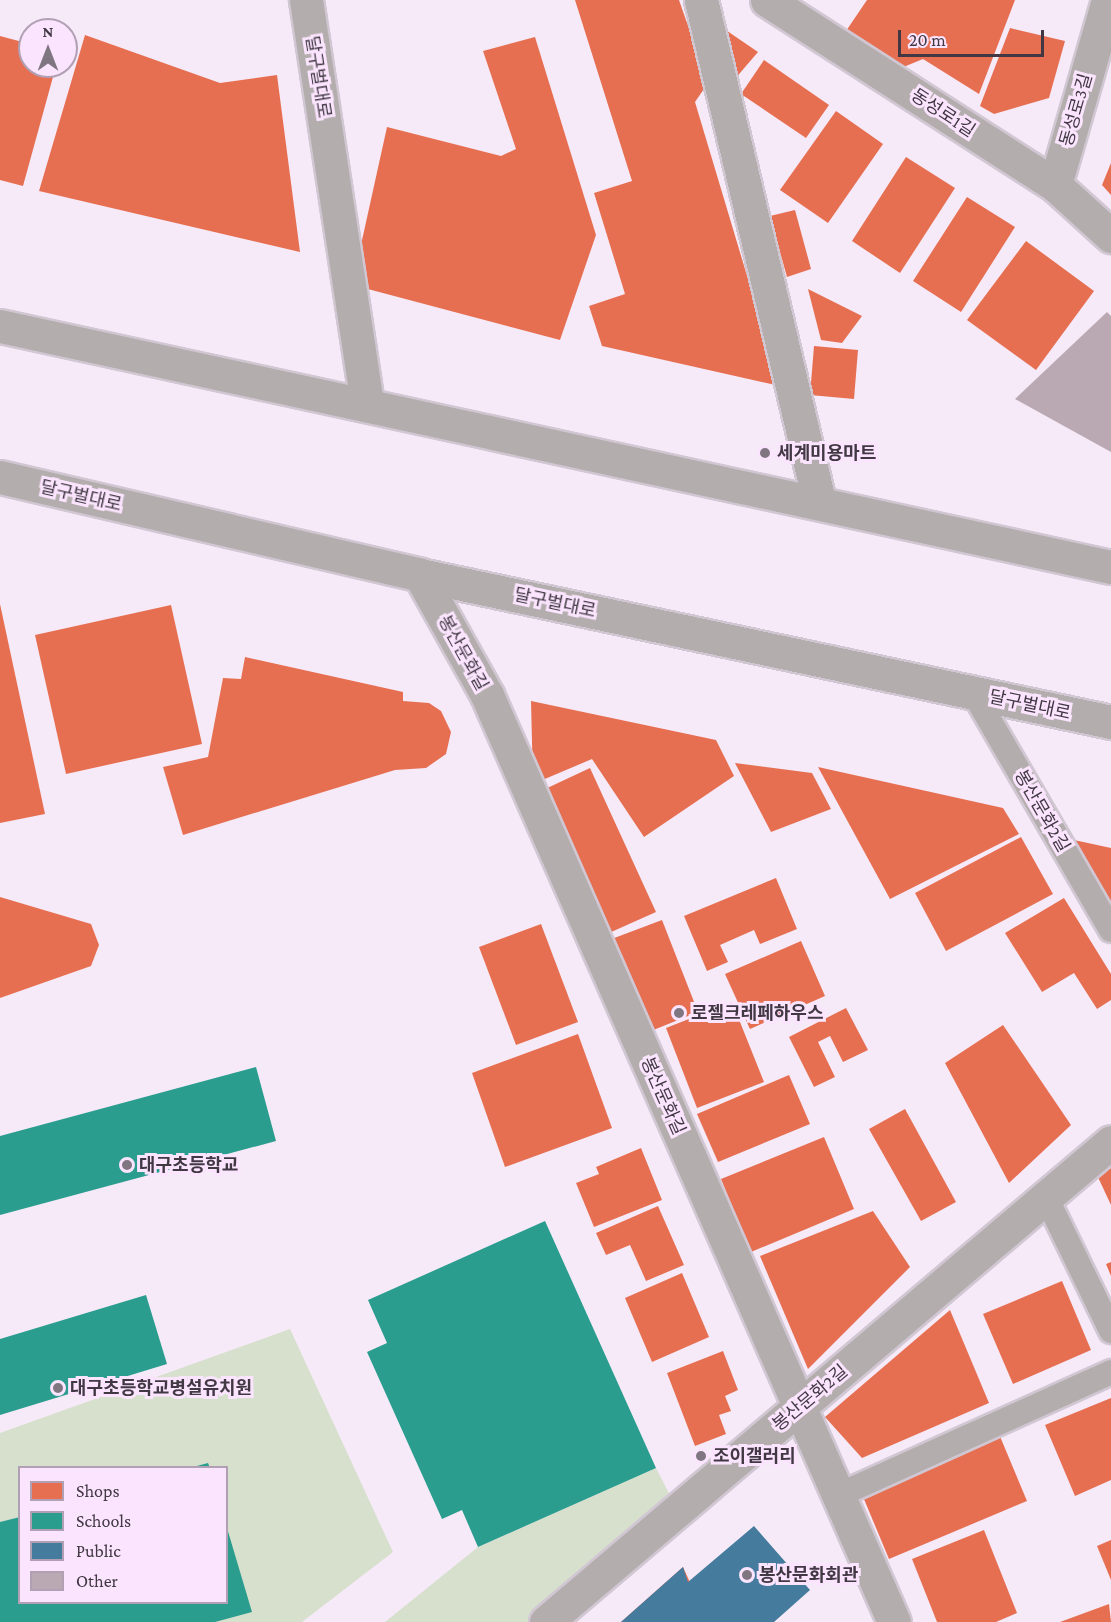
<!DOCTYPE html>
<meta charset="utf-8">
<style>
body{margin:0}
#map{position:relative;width:1111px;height:1622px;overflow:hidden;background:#f6eaf8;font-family:"Crimson Pro","Noto Sans KR",serif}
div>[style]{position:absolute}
.green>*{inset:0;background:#d7e0cd}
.shops>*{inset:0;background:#e76f51}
.schools>*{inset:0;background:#2a9d8f}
.public>*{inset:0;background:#457b9d}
.building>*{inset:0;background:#baa9b3}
.roads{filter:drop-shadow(2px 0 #d1c7d3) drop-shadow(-2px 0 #d1c7d3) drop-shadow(0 2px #d1c7d3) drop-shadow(0 -2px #d1c7d3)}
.lane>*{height:24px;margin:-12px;padding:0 12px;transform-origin:12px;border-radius:12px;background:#b3aead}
.street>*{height:33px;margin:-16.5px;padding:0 16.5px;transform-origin:16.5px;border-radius:16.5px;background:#b3aead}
.secondary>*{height:33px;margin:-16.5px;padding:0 16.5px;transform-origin:16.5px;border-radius:16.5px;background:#b4adad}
.dots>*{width:16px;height:16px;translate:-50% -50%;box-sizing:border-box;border:3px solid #fbe4fe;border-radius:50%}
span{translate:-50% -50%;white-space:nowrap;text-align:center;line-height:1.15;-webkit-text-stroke:6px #fbe4fe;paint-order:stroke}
.street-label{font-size:18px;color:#413843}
.poi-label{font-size:18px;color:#413843;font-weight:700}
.left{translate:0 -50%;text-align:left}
.legend{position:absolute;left:18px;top:1466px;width:210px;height:138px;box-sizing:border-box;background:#fbe4fe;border:2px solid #b19fb3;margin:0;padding:8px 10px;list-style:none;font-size:18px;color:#413843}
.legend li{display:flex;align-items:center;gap:12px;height:30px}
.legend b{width:30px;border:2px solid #b19fb3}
.north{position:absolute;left:18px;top:18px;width:60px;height:60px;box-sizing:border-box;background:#fbe4fe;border:2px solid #b19fb3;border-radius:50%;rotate:0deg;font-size:16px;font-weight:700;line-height:24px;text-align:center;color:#413843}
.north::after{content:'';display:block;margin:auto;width:21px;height:27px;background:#807682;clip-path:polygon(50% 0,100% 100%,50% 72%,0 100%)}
.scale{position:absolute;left:898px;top:30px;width:146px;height:27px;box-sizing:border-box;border:3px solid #413843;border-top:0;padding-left:8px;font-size:18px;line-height:21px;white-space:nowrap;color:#413843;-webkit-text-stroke:4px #fbe4fe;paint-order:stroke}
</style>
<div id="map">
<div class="green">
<div style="clip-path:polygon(evenodd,290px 1329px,393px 1552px,302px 1622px,0 1622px,0 1433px,290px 1329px,20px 1468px,226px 1468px,226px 1602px,20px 1602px,20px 1468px)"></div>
<div style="clip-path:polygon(656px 1468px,675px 1505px,542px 1622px,385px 1622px,478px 1547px)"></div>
</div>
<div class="shops">
<div style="clip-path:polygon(575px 0,679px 0,708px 83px,695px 102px,780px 386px,602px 346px,589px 306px,625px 294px,594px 193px,632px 181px)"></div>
<div style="clip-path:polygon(867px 0,1015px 0,979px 94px,923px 59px,901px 68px,846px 31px)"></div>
<div style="clip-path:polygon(714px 22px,758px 52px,734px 80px)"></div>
<div style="clip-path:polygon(1010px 28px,1065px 41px,1049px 98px,994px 114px,980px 106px)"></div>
<div style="clip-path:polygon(85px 35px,220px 83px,277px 75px,300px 252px,39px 191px)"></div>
<div style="clip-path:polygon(0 36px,30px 44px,30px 66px,56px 66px,23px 186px,0 180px)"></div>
<div style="clip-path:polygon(535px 37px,596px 235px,560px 340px,364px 288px,355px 272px,387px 127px,501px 156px,516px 149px,483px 51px)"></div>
<div style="clip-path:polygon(764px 60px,829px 105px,806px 138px,741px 94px)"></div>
<div style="clip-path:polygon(836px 111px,883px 144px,828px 223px,780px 190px)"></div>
<div style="clip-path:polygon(906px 157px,955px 188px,900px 273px,852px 241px)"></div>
<div style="clip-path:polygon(1111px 163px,1111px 195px,1102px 185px)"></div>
<div style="clip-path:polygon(967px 197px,1015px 227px,961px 312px,913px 281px)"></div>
<div style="clip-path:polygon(795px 210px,811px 269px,787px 277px,770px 216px)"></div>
<div style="clip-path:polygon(1026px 241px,1094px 291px,1036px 370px,967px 320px)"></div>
<div style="clip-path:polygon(808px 289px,862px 316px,842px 343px,821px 340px)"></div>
<div style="clip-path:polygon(814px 346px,858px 350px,854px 399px,810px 395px)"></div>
<div style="clip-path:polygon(0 604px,45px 814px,0 823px)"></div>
<div style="clip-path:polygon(171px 605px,202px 744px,66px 774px,35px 635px)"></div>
<div style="clip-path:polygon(245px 657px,403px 692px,403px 701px,429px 703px,441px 711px,451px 732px,446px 754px,426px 768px,395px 770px,183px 835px,163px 767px,208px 757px,223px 678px,241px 679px)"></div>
<div style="clip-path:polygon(531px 701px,716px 740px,734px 776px,644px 837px,592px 759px,533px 784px)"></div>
<div style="clip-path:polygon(735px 763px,812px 773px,831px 809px,771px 832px)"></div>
<div style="clip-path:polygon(818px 767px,1003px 808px,1019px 834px,890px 899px)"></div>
<div style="clip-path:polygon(590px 768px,656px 912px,609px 933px,543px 790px)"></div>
<div style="clip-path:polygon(1021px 837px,1053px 894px,946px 951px,915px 893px)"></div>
<div style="clip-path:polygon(1074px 840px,1111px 848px,1111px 922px,1072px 853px)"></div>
<div style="clip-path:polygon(776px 878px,797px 929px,760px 944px,754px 930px,720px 945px,728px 962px,707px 971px,684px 916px)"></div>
<div style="clip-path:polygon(0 897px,91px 924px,99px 945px,91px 966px,0 998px)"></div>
<div style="clip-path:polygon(1064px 898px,1111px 974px,1111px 1000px,1097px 1009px,1074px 973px,1042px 992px,1005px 933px)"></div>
<div style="clip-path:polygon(662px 920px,698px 1012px,646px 1033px,609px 940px)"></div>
<div style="clip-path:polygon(541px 924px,578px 1022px,516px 1045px,479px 947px)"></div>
<div style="clip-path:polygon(801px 941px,825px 996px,750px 1029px,725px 974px)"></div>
<div style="clip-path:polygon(732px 1002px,764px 1082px,697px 1108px,666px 1028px)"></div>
<div style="clip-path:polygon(846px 1008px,868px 1050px,843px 1062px,830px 1036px,818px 1042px,835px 1077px,814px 1087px,789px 1037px)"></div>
<div style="clip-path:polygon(1003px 1025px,1071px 1125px,1009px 1183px,945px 1063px)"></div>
<div style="clip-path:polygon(578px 1034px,612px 1128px,505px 1167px,472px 1073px)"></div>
<div style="clip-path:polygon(789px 1075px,810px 1124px,718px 1162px,697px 1114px)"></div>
<div style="clip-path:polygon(905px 1109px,956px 1202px,921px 1221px,869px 1129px)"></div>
<div style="clip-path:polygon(824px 1137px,854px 1209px,751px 1252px,721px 1179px)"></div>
<div style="clip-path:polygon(641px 1148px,662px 1200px,594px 1227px,576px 1183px,599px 1174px,596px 1167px)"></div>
<div style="clip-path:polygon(1111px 1168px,1111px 1205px,1097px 1175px)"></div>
<div style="clip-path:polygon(658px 1206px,684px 1265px,646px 1281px,630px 1245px,606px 1255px,596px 1233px)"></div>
<div style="clip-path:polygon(873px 1211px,910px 1267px,808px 1369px,760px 1256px)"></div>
<div style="clip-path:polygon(1111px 1262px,1111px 1276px,1106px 1264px)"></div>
<div style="clip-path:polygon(682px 1273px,709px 1337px,652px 1362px,625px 1298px)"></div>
<div style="clip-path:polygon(1062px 1281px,1091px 1350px,1013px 1384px,983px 1314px)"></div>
<div style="clip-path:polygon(950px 1310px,989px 1403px,862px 1458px,825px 1417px)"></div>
<div style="clip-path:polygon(723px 1351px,738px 1390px,725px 1396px,731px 1411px,719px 1415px,726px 1434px,695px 1446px,667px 1373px)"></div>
<div style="clip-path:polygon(1111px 1398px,1111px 1480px,1075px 1496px,1045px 1425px)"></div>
<div style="clip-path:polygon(999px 1434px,1027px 1501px,889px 1559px,861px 1492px)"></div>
<div style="clip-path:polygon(984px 1530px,1017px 1613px,996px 1622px,937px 1622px,912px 1559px)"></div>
<div style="clip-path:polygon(1111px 1540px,1111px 1580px,1097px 1546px)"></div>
<div style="clip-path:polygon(683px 1567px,708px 1622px,621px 1622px)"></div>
<div style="clip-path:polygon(1109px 1604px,1111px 1622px,1060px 1622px)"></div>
</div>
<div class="schools">
<div style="clip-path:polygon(256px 1067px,276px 1141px,0 1215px,0 1136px)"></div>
<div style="clip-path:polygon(545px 1221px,656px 1468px,478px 1547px,462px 1510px,442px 1519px,367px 1352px,387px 1343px,368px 1300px)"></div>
<div style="clip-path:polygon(146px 1295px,167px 1364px,0 1415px,0 1339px)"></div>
<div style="clip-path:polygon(208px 1463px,210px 1468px,193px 1468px,193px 1467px)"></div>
<div style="clip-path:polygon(20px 1517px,20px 1602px,226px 1602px,227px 1528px,252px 1612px,215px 1622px,0 1622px,0 1522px)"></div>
</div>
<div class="public">
<div style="clip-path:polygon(754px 1526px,810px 1590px,774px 1622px,621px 1622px,683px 1567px,688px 1582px)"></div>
</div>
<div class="building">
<div style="clip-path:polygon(1107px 312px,1111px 316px,1111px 452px,1015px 399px)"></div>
</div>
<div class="roads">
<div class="lane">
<div style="left:973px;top:692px;width:275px;rotate:59.9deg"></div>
<div style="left:1046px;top:1197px;width:149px;rotate:64.1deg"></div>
<div style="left:839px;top:1495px;width:299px;rotate:-24.3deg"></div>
</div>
<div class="street">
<div style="left:306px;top:0;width:409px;rotate:81.4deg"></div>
<div style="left:701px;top:0;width:515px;rotate:76.75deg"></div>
<div style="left:1055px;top:185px;width:192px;rotate:-74deg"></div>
<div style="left:420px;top:575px;width:137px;rotate:60.8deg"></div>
<div style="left:487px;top:695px;width:1012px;rotate:66.3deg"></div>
</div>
<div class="secondary">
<div style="left:767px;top:0;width:342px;rotate:32.7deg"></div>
<div style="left:1055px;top:185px;width:76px;rotate:42.3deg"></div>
<div style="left:0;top:326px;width:1137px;rotate:12.24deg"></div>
<div style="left:0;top:477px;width:431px;rotate:13.1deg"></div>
<div style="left:420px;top:575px;width:706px;rotate:12.01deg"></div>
<div style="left:546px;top:1622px;width:741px;rotate:-40.35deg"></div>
</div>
</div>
<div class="dots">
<div style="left:765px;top:453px;background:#807682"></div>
<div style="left:679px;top:1013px;background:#807682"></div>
<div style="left:127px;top:1165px;background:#807682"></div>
<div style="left:58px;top:1388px;background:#807682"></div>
<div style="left:701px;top:1456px;background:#807682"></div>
<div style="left:747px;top:1575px;background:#807682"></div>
</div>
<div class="street-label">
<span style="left:318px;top:77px;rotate:81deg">달구벌대로</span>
<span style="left:1076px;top:110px;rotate:-74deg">동성로3길</span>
<span style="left:943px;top:113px;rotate:33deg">동성로1길</span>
<span style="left:81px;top:496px;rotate:13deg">달구벌대로</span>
<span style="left:555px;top:603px;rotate:12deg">달구벌대로</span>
<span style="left:463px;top:653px;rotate:61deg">봉산문화길</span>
<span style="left:1030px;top:705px;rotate:12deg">달구벌대로</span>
<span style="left:1042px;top:811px;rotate:60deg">봉산문화2길</span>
<span style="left:663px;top:1096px;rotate:66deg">봉산문화길</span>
<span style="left:810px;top:1398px;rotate:-40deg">봉산문화2길</span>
</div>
<div class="poi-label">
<span class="left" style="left:777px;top:453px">세계미용마트</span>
<span class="left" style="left:691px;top:1013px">로젤크레페하우스</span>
<span class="left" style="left:139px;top:1165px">대구초등학교</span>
<span class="left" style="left:70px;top:1388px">대구초등학교병설유치원</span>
<span class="left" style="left:713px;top:1456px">조이갤러리</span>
<span class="left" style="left:759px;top:1575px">봉산문화회관</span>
</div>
<ul class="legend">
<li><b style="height:16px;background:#e76f51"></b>Shops</li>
<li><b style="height:16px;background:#2a9d8f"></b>Schools</li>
<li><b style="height:16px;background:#457b9d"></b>Public</li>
<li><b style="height:16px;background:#baa9b3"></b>Other</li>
</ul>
<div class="north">N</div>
<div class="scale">20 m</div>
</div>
